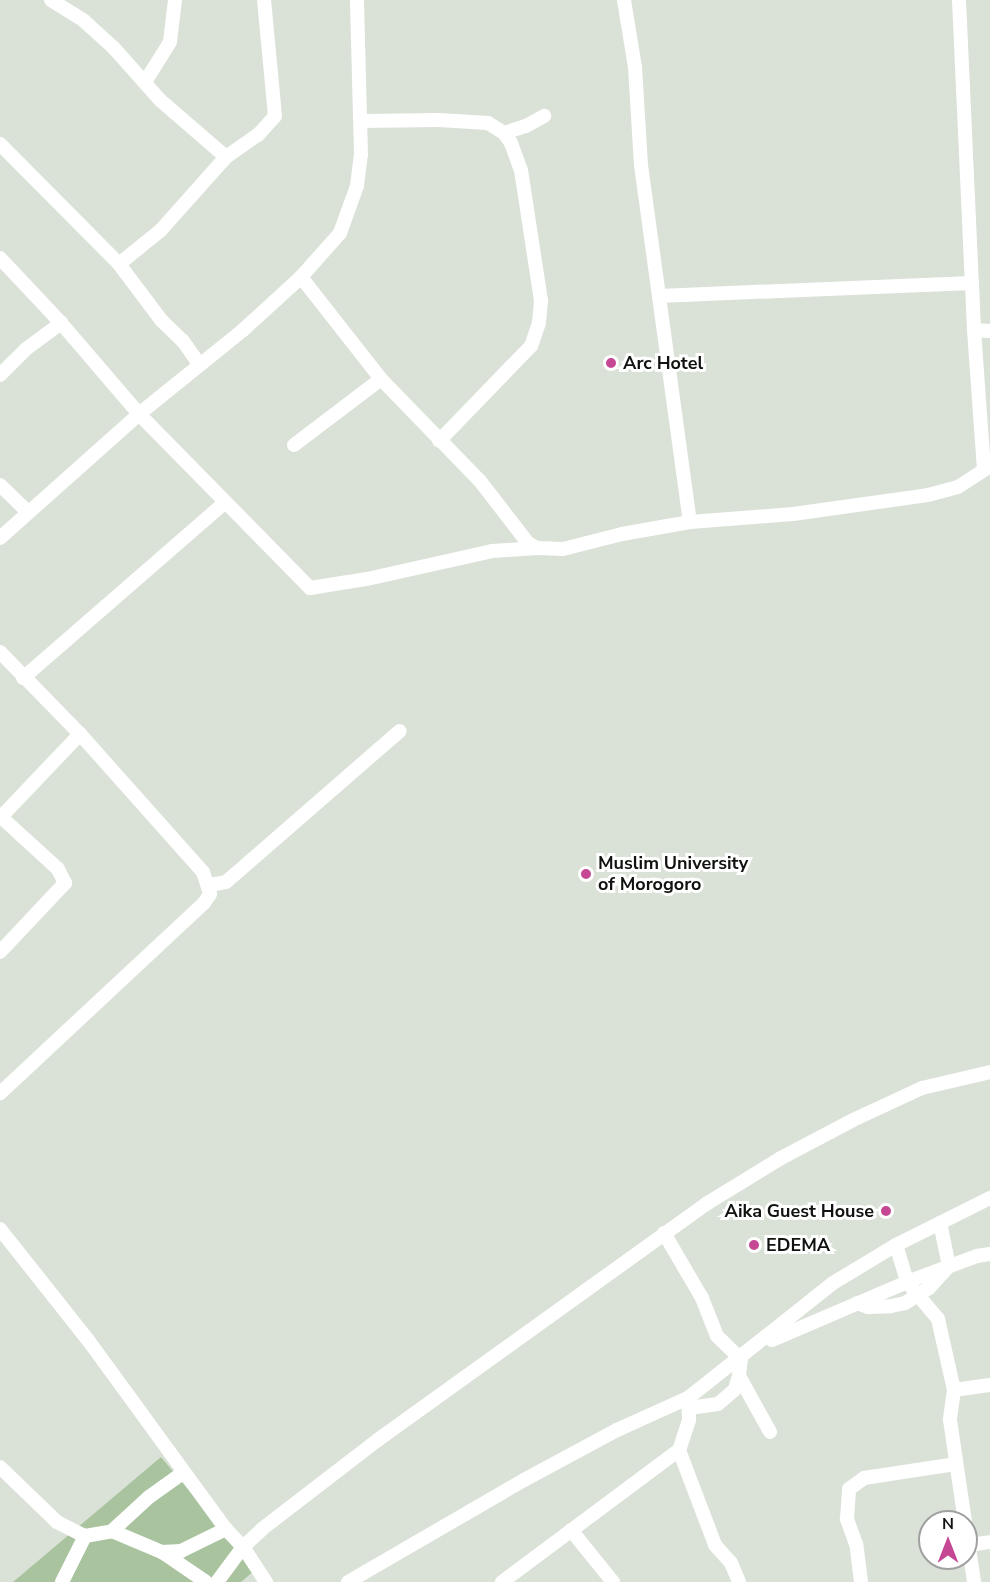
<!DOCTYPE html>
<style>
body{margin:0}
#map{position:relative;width:990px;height:1582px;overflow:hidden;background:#dae1d7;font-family:"Nunito Sans",sans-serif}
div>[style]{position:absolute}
.green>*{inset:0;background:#a9c39e}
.minor>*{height:14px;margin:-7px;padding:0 7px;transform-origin:7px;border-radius:7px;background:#fff}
.dots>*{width:16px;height:16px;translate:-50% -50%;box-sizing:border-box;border:3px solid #fff;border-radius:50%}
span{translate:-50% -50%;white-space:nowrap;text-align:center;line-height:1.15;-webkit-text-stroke:6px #fff;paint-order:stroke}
.poi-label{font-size:18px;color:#0f120e;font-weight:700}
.left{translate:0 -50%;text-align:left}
.right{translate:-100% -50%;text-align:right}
.north{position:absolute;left:918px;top:1510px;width:60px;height:60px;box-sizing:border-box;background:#fff;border:2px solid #9fa09f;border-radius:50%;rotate:0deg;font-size:16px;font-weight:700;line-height:24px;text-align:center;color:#0f120e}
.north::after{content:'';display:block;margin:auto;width:21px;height:27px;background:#c64895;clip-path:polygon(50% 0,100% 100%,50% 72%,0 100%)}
</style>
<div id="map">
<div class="green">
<div style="clip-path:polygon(161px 1457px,255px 1570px,241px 1582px,13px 1582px)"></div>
</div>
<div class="minor">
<div style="left:51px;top:0;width:39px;rotate:32deg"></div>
<div style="left:84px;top:21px;width:39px;rotate:42deg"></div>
<div style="left:113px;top:47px;width:71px;rotate:48.4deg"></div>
<div style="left:160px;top:100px;width:87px;rotate:40.8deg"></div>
<div style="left:226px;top:157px;width:98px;rotate:131.7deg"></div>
<div style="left:161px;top:230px;width:54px;rotate:141deg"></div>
<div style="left:624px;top:0;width:68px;rotate:80.7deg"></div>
<div style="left:635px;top:67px;width:98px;rotate:86.5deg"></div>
<div style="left:641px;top:165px;width:360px;rotate:82.2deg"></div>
<div style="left:690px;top:522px;width:103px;rotate:-4.4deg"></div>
<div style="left:793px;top:514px;width:136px;rotate:-8deg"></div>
<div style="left:928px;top:495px;width:31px;rotate:-15deg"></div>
<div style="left:958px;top:487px;width:38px;rotate:-33deg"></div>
<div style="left:959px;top:0;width:283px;rotate:87.4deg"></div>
<div style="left:145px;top:82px;width:47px;rotate:-58deg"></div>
<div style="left:170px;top:42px;width:42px;rotate:-83.2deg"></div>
<div style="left:361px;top:121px;width:78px;rotate:-0.7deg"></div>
<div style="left:439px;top:120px;width:49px;rotate:3.5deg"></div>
<div style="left:488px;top:123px;width:19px;rotate:32deg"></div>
<div style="left:504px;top:133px;width:12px;rotate:55deg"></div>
<div style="left:511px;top:143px;width:29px;rotate:70deg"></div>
<div style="left:521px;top:170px;width:132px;rotate:81.3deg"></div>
<div style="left:541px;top:300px;width:23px;rotate:95deg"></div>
<div style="left:539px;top:323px;width:24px;rotate:109deg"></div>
<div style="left:531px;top:346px;width:132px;rotate:134.1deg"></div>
<div style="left:504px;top:133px;width:23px;rotate:-18deg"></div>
<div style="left:526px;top:126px;width:21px;rotate:-29deg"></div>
<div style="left:0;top:144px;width:169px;rotate:45.2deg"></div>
<div style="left:119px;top:264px;width:71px;rotate:53deg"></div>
<div style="left:162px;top:321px;width:29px;rotate:44deg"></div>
<div style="left:183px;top:341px;width:28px;rotate:55deg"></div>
<div style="left:226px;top:157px;width:39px;rotate:-35deg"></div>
<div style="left:258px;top:135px;width:25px;rotate:-48deg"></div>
<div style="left:275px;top:116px;width:117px;rotate:-95.4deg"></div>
<div style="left:0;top:258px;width:89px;rotate:46.8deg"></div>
<div style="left:61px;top:323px;width:120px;rotate:49.4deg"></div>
<div style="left:139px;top:414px;width:244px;rotate:45.5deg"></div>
<div style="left:310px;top:588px;width:58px;rotate:-9deg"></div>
<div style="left:367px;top:579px;width:128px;rotate:-12.6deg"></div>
<div style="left:492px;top:551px;width:45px;rotate:-3.8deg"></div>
<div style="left:301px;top:277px;width:130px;rotate:51.9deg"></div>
<div style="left:381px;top:379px;width:142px;rotate:45.9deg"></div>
<div style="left:480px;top:481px;width:78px;rotate:52.3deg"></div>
<div style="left:528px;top:543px;width:10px;rotate:29deg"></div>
<div style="left:537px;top:548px;width:26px;rotate:2deg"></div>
<div style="left:563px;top:549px;width:61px;rotate:-14.3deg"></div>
<div style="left:622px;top:534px;width:69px;rotate:-10deg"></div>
<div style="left:659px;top:296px;width:313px;rotate:-2.4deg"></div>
<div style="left:972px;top:283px;width:47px;rotate:87.6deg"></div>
<div style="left:974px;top:330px;width:16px;rotate:4deg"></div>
<div style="left:974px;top:330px;width:140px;rotate:85.9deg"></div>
<div style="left:0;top:375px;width:37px;rotate:-45deg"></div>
<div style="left:26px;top:349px;width:44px;rotate:-36.6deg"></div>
<div style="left:294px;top:445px;width:109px;rotate:-37.2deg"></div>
<div style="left:0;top:485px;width:39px;rotate:44deg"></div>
<div style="left:0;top:538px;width:186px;rotate:-41.7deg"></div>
<div style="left:139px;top:414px;width:134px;rotate:-38.9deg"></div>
<div style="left:243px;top:330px;width:79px;rotate:-42.4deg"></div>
<div style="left:301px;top:277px;width:59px;rotate:-48.4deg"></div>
<div style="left:340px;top:233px;width:50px;rotate:-70.1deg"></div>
<div style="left:357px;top:186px;width:31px;rotate:-83deg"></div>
<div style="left:361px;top:155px;width:155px;rotate:-91.5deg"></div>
<div style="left:0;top:652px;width:115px;rotate:45.7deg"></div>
<div style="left:80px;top:734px;width:185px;rotate:48.3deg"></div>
<div style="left:203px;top:872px;width:23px;rotate:72deg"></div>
<div style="left:210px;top:894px;width:11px;rotate:124deg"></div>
<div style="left:204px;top:903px;width:279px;rotate:137deg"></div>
<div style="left:23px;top:678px;width:267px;rotate:-41deg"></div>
<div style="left:209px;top:885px;width:17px;rotate:-10deg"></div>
<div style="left:226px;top:882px;width:230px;rotate:-41deg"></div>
<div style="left:0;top:952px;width:95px;rotate:-46.7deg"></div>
<div style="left:65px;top:883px;width:16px;rotate:-117deg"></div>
<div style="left:58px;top:869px;width:77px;rotate:-137.6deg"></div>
<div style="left:1px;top:817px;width:115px;rotate:-46.4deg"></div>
<div style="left:0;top:1229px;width:142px;rotate:51.6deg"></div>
<div style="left:88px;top:1340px;width:234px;rotate:53.9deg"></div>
<div style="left:226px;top:1529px;width:25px;rotate:47deg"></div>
<div style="left:243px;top:1547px;width:42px;rotate:56.7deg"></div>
<div style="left:664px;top:1233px;width:75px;rotate:59.7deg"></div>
<div style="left:702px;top:1298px;width:41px;rotate:68.5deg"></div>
<div style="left:717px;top:1336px;width:33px;rotate:44deg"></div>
<div style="left:741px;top:1359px;width:17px;rotate:97deg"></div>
<div style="left:739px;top:1376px;width:64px;rotate:61deg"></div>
<div style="left:896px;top:1245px;width:39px;rotate:73deg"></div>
<div style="left:907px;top:1282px;width:48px;rotate:50deg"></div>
<div style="left:938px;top:1319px;width:73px;rotate:77.3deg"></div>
<div style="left:954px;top:1390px;width:30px;rotate:98deg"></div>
<div style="left:950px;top:1420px;width:103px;rotate:81.6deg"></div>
<div style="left:857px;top:1303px;width:12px;rotate:20deg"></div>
<div style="left:868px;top:1307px;width:23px;rotate:-2deg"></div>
<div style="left:891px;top:1306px;width:14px;rotate:-12deg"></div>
<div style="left:905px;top:1303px;width:28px;rotate:-32deg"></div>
<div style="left:929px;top:1288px;width:30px;rotate:-48deg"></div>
<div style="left:949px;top:1266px;width:44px;rotate:-101.8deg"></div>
<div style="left:772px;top:1340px;width:147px;rotate:-23.2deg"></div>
<div style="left:907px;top:1282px;width:75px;rotate:-20.4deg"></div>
<div style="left:977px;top:1256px;width:13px;rotate:-9deg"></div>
<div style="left:954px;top:1390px;width:36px;rotate:-8deg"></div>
<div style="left:688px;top:1398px;width:22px;rotate:87deg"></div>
<div style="left:689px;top:1420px;width:32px;rotate:108deg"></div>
<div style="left:679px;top:1450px;width:102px;rotate:69.2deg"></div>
<div style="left:715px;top:1545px;width:24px;rotate:48deg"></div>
<div style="left:731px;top:1563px;width:21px;rotate:67deg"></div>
<div style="left:689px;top:1408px;width:29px;rotate:-8deg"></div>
<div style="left:718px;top:1404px;width:23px;rotate:-41deg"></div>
<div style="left:735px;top:1389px;width:14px;rotate:-73deg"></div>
<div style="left:0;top:1467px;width:79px;rotate:44deg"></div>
<div style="left:57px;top:1522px;width:31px;rotate:27deg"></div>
<div style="left:966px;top:1527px;width:56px;rotate:81.7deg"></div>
<div style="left:571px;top:1530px;width:67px;rotate:51.1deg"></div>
<div style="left:112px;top:1531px;width:54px;rotate:22.8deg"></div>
<div style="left:162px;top:1552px;width:53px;rotate:34.3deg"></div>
<div style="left:969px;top:1545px;width:21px;rotate:-8deg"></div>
<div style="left:162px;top:1552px;width:19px;rotate:-3deg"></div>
<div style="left:181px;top:1551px;width:50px;rotate:-26.1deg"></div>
<div style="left:62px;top:1582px;width:51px;rotate:-63.4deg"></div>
<div style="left:85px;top:1536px;width:27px;rotate:-10deg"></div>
<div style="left:112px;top:1531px;width:50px;rotate:-42.6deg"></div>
<div style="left:149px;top:1497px;width:43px;rotate:-35.5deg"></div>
<div style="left:217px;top:1582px;width:44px;rotate:-53.4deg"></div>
<div style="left:243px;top:1547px;width:26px;rotate:-43deg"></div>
<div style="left:262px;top:1529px;width:148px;rotate:-37.6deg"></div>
<div style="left:379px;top:1439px;width:403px;rotate:-35.7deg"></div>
<div style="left:706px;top:1204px;width:88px;rotate:-31.5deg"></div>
<div style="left:781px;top:1158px;width:81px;rotate:-27.8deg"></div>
<div style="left:853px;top:1120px;width:76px;rotate:-24.9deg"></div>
<div style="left:922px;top:1088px;width:70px;rotate:-13.2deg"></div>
<div style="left:348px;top:1582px;width:203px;rotate:-30.1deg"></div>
<div style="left:524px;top:1480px;width:106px;rotate:-28.3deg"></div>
<div style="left:617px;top:1430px;width:78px;rotate:-24.3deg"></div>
<div style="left:688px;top:1398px;width:185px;rotate:-38.4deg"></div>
<div style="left:833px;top:1283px;width:74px;rotate:-31.1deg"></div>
<div style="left:896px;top:1245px;width:105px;rotate:-26.6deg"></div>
<div style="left:502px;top:1582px;width:221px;rotate:-36.7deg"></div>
<div style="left:861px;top:1582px;width:38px;rotate:-97deg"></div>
<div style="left:856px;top:1544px;width:27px;rotate:-110deg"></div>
<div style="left:847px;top:1519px;width:30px;rotate:-86deg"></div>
<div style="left:849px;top:1489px;width:19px;rotate:-36deg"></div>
<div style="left:864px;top:1478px;width:92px;rotate:-8.7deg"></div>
</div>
<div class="dots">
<div style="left:611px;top:363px;background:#c64895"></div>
<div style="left:586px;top:874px;background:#c64895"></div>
<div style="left:886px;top:1211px;background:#c64895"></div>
<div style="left:754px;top:1245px;background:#c64895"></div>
</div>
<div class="poi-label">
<span class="left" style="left:623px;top:363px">Arc Hotel</span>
<span class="left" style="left:598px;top:874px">Muslim University<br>of Morogoro</span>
<span class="right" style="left:874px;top:1211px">Aika Guest House</span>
<span class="left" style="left:766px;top:1245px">EDEMA</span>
</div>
<div class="north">N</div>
</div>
